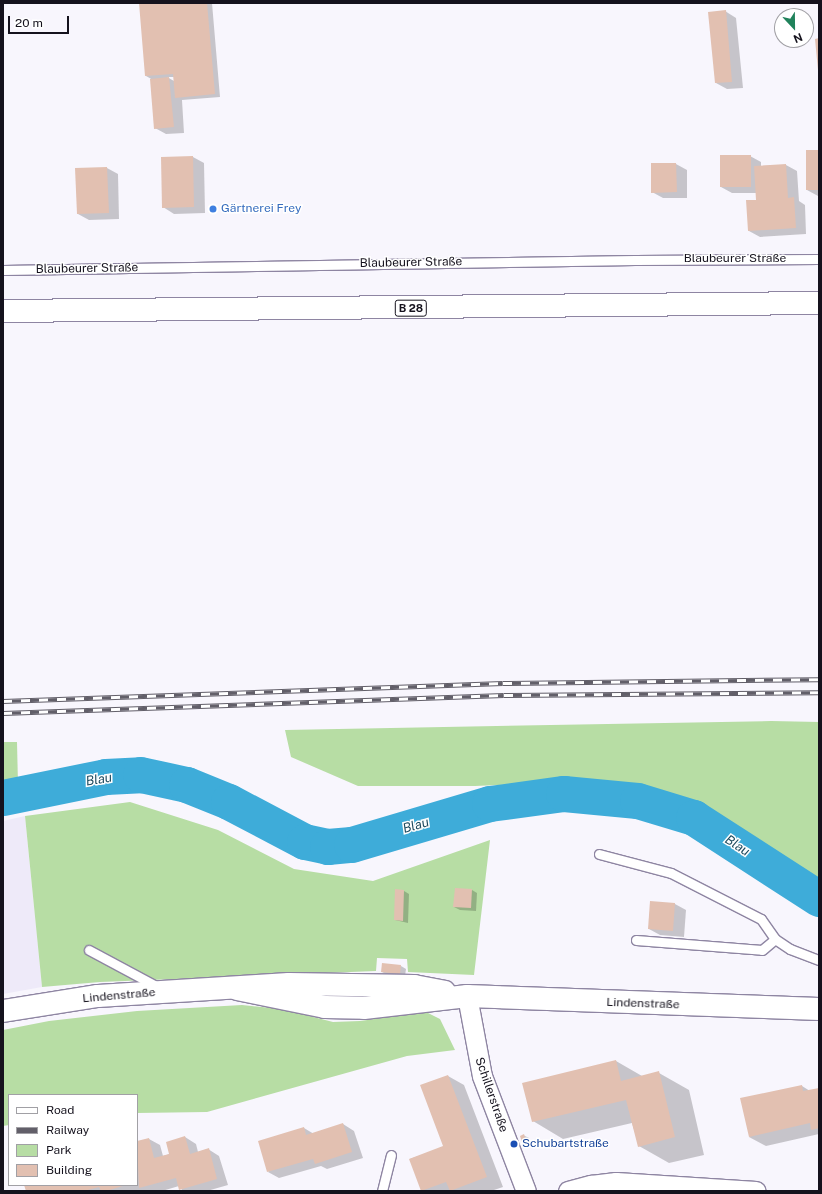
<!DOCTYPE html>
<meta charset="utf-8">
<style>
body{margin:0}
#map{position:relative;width:822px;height:1194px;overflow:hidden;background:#f8f6fd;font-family:"Public Sans",sans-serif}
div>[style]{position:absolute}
.built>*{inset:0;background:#eeeaf9}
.green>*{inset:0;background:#b7dda4}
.shadow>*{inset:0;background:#0003}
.river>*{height:36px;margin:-18px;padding:0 18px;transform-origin:18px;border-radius:18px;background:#3eacd9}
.building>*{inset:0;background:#e2c0b1}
.roads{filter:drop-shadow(1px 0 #8e85a2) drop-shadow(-1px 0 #8e85a2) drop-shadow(0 1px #8e85a2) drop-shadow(0 -1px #8e85a2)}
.service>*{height:9px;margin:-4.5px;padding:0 4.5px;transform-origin:4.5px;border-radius:4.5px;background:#fff}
.minor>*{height:19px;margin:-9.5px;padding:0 9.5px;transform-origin:9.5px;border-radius:9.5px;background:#fff}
.tertiary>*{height:22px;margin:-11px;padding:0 11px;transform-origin:11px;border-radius:11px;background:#fff}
.primary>*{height:22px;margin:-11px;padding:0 11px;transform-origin:11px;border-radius:11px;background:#fff}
.rail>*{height:4.5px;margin-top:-2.25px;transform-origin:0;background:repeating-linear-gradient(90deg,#fff 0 9px,#625f69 0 18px);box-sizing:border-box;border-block:1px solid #625f69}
.dots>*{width:11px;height:11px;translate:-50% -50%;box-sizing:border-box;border:2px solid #fff;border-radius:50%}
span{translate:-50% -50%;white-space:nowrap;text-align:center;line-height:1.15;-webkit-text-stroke:3px #fff;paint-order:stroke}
.shield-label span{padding:1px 3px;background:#fff;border:1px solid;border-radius:3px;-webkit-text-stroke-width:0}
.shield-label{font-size:11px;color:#15121d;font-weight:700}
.shop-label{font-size:12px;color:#366cbe}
.left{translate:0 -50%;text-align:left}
.street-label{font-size:12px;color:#15121d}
.transit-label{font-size:12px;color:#164399}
.water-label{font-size:13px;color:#1c495d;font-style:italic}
.frame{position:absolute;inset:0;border:4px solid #15121d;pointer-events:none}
.legend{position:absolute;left:8px;top:1094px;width:130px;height:92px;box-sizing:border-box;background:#fff;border:1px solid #a1a0a5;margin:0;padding:5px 7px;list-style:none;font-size:12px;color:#15121d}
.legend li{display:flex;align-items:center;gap:8px;height:20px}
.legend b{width:20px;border:1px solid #a1a0a5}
.north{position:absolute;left:774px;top:8px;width:40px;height:40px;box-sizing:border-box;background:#fff;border:1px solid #a1a0a5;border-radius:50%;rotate:158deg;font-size:11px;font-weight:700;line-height:16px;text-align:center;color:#15121d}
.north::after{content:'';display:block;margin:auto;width:14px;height:18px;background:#20825b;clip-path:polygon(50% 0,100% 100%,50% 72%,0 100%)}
.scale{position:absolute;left:8px;top:16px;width:61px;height:18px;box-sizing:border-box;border:2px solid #15121d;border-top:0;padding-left:5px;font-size:12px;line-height:14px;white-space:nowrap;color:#15121d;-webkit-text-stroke:3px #fff;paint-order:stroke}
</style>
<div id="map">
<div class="built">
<div style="clip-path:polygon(25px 816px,42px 987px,3px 994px,3px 821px)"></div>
</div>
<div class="green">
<div style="clip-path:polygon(771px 721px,819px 722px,819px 889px,805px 882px,712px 814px,642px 789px,564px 782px,475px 786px,358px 786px,291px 757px,285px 730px)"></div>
<div style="clip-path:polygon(3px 742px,17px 742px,18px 785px,3px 788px)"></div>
<div style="clip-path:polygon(130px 802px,218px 830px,294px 869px,373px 881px,490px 840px,474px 975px,408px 972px,407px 959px,377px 958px,376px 971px,100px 982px,42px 987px,25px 816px)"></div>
<div style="clip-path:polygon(242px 1005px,282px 1009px,333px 1022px,360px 1021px,426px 1012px,440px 1019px,455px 1050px,407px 1056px,207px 1112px,137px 1113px,137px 1095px,9px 1095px,9px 1125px,3px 1126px,3px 1030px,49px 1021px,137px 1011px)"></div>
</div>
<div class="shadow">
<div style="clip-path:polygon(evenodd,140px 3px,212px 3px,220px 97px,182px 100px,184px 133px,166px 134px,155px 128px,153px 80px,146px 76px,140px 3px,167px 77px,174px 77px,174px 81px,167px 77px)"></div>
<div style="clip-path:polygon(725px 11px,736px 18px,743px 88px,727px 89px,716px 83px)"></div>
<div style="clip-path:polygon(819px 151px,819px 196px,818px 196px,807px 190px)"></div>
<div style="clip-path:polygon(750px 156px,761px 162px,761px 166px,786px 165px,797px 171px,799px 201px,805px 205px,806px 234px,760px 237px,749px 231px,757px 201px,757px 193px,732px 193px,721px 187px)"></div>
<div style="clip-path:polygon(193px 157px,204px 163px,205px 213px,174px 214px,163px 207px)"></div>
<div style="clip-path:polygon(676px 164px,687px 170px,687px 198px,663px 198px,652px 192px)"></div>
<div style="clip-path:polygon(107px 168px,118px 174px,119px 219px,89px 220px,78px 214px)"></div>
<div style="clip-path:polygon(472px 890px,477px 893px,476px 911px,460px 910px,454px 907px)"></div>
<div style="clip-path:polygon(404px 891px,409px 894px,408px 923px,395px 920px)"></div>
<div style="clip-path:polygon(651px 902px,675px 904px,686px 910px,684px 937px,660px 935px,649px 929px)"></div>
<div style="clip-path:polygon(401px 966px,406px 969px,405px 976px,388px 975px,382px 972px)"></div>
<div style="clip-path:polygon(616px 1061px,642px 1076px,659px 1073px,689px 1090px,704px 1155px,669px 1163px,639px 1146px,632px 1123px,563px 1139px,533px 1121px)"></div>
<div style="clip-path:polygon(448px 1076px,464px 1085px,503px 1187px,491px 1191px,422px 1191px,410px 1159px,444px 1147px)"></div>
<div style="clip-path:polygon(802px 1086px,810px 1091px,819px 1089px,819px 1134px,766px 1146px,749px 1137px)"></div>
<div style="clip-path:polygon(343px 1124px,354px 1131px,363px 1158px,327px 1169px,321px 1166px,279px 1178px,268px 1172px,304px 1128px,314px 1134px)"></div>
<div style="clip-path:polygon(523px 1135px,529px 1138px,532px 1147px,524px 1145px)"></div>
<div style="clip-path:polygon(185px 1137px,196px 1144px,198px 1152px,208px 1149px,219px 1156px,228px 1185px,207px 1191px,183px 1191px,179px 1186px,162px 1191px,27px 1191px,25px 1185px,137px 1185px,137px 1142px,149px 1139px,160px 1145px,163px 1156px,170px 1154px)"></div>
</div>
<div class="river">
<div style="left:3px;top:798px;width:105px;rotate:-11.5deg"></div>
<div style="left:106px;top:777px;width:35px;rotate:-3deg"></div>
<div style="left:141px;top:775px;width:47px;rotate:12.3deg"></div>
<div style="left:187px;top:785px;width:45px;rotate:22deg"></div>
<div style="left:229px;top:802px;width:86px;rotate:27.8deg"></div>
<div style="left:305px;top:842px;width:24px;rotate:12deg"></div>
<div style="left:328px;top:847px;width:24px;rotate:-5deg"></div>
<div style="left:352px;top:845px;width:144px;rotate:-16.5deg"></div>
<div style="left:490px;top:804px;width:75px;rotate:-7.7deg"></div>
<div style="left:564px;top:794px;width:74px;rotate:5.4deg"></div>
<div style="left:638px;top:801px;width:59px;rotate:16.9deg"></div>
<div style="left:694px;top:818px;width:149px;rotate:32.9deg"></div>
</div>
<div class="building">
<div style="clip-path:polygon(139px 3px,207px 3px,215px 94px,175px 98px,173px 74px,145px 76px)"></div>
<div style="clip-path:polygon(726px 10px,732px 82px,715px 83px,708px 12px)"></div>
<div style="clip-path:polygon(819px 38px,819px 70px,818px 70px,815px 39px)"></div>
<div style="clip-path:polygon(169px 77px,174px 127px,154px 129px,150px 79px)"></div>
<div style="clip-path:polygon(806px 150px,819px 150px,819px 190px,806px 190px)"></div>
<div style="clip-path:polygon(720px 155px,751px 155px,751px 187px,720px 187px)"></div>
<div style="clip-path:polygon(193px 156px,194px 207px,162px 208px,161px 157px)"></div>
<div style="clip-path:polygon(651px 163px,676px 163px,677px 192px,651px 193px)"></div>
<div style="clip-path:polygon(786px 164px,788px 198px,794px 197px,796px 228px,748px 231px,746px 200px,756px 200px,754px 166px)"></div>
<div style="clip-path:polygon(107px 167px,109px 213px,77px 214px,75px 168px)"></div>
<div style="clip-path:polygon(455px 888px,472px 889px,471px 908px,453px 907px)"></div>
<div style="clip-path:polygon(395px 889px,404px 890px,403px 921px,394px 920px)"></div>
<div style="clip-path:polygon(650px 901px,675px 903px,673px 931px,648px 929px)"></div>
<div style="clip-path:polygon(382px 963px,401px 965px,400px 974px,381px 972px)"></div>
<div style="clip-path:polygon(616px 1060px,621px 1081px,659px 1071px,675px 1137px,638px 1147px,626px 1100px,532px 1122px,522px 1083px)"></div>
<div style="clip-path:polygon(448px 1075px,487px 1177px,450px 1191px,446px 1182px,421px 1191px,409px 1159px,443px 1146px,420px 1085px)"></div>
<div style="clip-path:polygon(802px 1085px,803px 1091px,819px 1088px,819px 1128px,811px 1130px,810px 1123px,749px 1137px,740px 1098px)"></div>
<div style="clip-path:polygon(343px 1123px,352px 1152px,315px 1164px,313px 1159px,267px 1172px,258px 1141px,304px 1127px,306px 1135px)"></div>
<div style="clip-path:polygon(524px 1134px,527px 1144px,523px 1145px,520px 1136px)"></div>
<div style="clip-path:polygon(185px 1136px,190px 1154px,209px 1148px,217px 1179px,179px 1190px,176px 1178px,139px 1188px,137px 1141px,149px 1138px,154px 1158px,169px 1154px,166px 1142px)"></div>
<div style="clip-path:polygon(24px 1185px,126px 1185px,106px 1191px,101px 1191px,99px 1187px,84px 1191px,26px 1191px)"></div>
</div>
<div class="roads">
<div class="service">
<div style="left:3px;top:270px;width:632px;rotate:-0.91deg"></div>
<div style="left:635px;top:260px;width:184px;rotate:-0.3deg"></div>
<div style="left:599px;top:854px;width:74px;rotate:14.8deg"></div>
<div style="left:671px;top:873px;width:101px;rotate:27.1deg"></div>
<div style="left:761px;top:919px;width:24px;rotate:55deg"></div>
<div style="left:775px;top:939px;width:18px;rotate:34deg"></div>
<div style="left:790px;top:949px;width:31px;rotate:21deg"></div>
<div style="left:636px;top:940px;width:126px;rotate:4.5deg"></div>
<div style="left:762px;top:950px;width:17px;rotate:-40deg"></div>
<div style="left:89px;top:950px;width:81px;rotate:28.2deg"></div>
<div style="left:382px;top:1191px;width:37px;rotate:-76deg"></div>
</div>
<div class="minor">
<div style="left:467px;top:996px;width:81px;rotate:79.4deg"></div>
<div style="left:482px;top:1076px;width:123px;rotate:69.1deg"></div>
<div style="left:568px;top:1191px;width:24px;rotate:-15deg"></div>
<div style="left:591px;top:1185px;width:25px;rotate:-7deg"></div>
<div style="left:616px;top:1182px;width:140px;rotate:3.7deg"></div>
</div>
<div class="tertiary">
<div style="left:237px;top:989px;width:90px;rotate:11.6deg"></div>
<div style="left:325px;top:1007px;width:39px;rotate:1deg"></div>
<div style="left:364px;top:1008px;width:104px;rotate:-6.6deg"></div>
<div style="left:467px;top:996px;width:352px;rotate:2.1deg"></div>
<div style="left:3px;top:1011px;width:96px;rotate:-9deg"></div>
<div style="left:98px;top:996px;width:191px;rotate:-3.6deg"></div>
<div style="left:289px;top:984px;width:125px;rotate:0.9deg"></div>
<div style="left:414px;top:986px;width:31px;rotate:11deg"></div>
</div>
<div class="primary">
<div style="left:3px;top:311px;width:816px;rotate:-0.56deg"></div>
</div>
</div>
<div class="rail">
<div style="left:3px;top:701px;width:500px;rotate:-2.06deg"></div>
<div style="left:503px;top:683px;width:316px;rotate:-0.7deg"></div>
<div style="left:3px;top:713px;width:501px;rotate:-2.06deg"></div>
<div style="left:504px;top:695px;width:315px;rotate:-0.5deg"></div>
</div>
<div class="dots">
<div style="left:213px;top:209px;background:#3f7fe0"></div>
<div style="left:514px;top:1144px;background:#1a4fb4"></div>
</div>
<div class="shield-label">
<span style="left:411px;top:308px">B 28</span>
</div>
<div class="shop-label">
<span class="left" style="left:221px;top:209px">Gärtnerei Frey</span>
</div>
<div class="street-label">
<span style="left:735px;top:259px">Blaubeurer Straße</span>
<span style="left:411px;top:263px;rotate:-1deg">Blaubeurer Straße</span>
<span style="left:87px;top:269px;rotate:-1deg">Blaubeurer Straße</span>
<span style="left:119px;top:996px;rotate:-5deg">Lindenstraße</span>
<span style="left:643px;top:1004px;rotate:2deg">Lindenstraße</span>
<span style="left:491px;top:1095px;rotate:71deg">Schillerstraße</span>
</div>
<div class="transit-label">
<span class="left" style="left:522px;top:1144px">Schubartstraße</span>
</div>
<div class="water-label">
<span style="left:99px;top:780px;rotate:-9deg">Blau</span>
<span style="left:416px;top:826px;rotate:-16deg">Blau</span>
<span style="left:737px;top:846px;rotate:33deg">Blau</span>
</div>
<div class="frame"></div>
<ul class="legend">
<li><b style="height:5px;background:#fff"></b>Road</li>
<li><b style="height:5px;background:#625f69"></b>Railway</li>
<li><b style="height:11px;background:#b7dda4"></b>Park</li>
<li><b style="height:11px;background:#e2c0b1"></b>Building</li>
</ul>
<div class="north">N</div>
<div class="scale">20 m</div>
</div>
